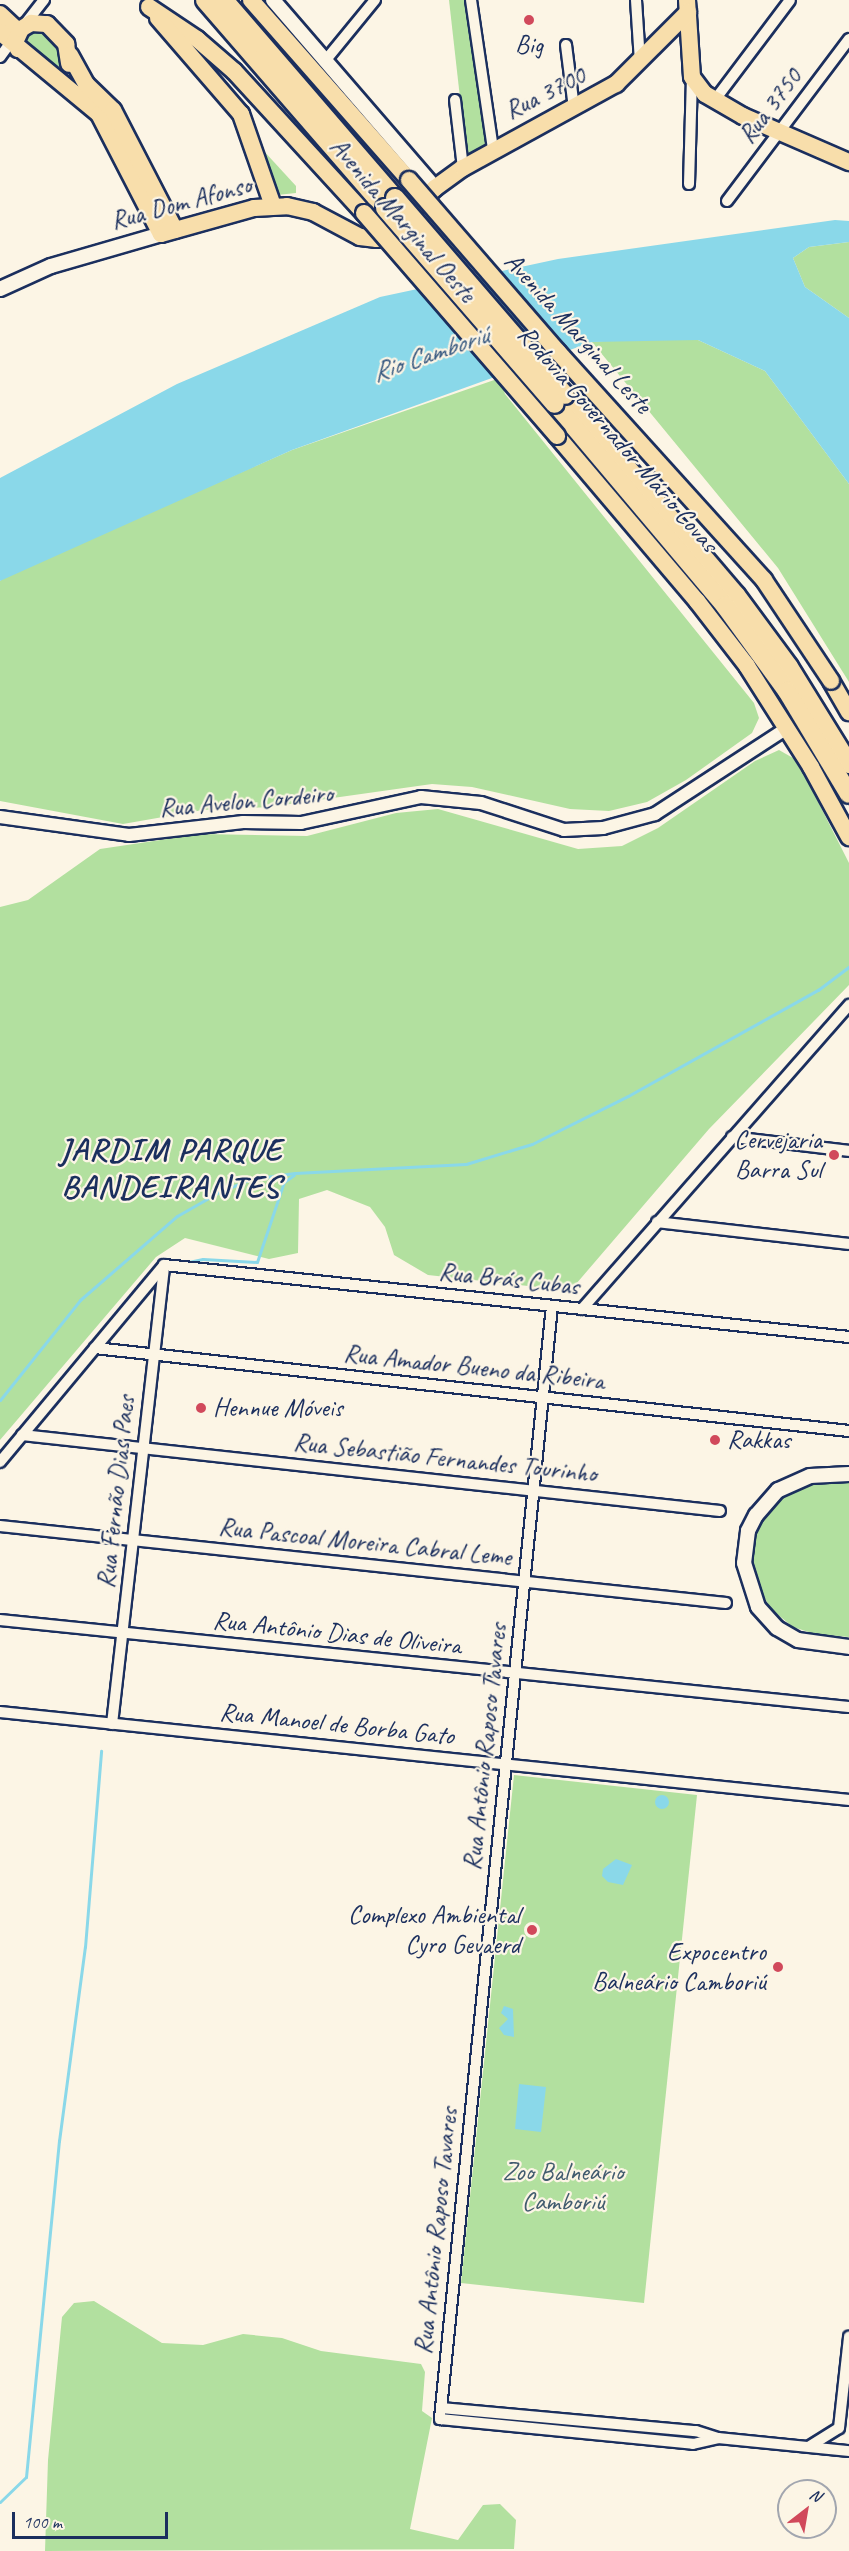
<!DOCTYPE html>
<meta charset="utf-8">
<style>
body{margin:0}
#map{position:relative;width:849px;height:2551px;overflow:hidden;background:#fcf5e5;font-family:Caveat,sans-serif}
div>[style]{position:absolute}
.green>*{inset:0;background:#b2e09f}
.water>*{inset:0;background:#8ad8e9}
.round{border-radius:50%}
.stream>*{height:3px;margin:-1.5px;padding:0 1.5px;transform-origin:1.5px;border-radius:1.5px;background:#8ad8e9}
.roads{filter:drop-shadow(2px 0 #1b2f5e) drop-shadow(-2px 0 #1b2f5e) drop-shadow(0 2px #1b2f5e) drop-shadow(0 -2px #1b2f5e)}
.minor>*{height:10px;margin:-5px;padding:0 5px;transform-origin:5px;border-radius:5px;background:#fcf5e5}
.tertiary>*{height:12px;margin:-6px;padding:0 6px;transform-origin:6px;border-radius:6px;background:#fcf5e5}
.secondary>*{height:14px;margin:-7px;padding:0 7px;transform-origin:7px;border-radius:7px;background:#fcf5e5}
.primary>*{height:16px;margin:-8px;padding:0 8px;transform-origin:8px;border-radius:8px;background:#f8deab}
.motorway>*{height:18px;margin:-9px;padding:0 9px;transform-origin:9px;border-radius:9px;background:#f8deab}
.bridges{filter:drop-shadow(2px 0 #1b2f5e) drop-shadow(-2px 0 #1b2f5e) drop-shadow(0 2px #1b2f5e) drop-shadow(0 -2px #1b2f5e)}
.primary-bridge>*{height:16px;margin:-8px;padding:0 8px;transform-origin:8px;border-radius:8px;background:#f8deab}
.motorway-bridge>*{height:18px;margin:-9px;padding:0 9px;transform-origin:9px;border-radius:9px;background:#f8deab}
.dots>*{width:16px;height:16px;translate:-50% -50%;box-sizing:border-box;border:3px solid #fcf5e5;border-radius:50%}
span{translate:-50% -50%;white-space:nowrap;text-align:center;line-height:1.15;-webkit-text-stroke:4.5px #fcf5e5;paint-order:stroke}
.poi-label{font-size:26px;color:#1b2f5e}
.right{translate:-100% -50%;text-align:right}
.left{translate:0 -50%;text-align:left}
.street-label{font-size:26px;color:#1b2f5e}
.park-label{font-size:26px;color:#415b6e}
.water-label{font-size:27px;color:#375981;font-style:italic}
.district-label{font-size:32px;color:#1b2f5e;font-weight:700;letter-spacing:1.5px}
.north{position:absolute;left:777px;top:2479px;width:60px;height:60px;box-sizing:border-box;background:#fcf5e5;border:2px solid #a2a6af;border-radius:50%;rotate:31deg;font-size:16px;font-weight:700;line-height:24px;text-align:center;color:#1b2f5e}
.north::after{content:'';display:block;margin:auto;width:21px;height:27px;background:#d1495b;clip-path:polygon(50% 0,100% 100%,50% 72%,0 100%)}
.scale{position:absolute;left:12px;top:2512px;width:156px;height:27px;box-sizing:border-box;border:3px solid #1b2f5e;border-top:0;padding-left:8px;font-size:18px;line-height:21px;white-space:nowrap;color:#1b2f5e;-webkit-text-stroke:4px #fcf5e5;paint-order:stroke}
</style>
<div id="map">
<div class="green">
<div style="clip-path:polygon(449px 0,466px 0,488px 147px,467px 160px)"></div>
<div style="clip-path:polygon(31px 30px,54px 34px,64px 63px,61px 66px,55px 68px,26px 44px)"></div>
<div style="clip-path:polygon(262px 149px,296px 186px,296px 193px,277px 195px)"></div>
<div style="clip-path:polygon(849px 242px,849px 318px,805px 287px,793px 258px,809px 247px)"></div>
<div style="clip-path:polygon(615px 340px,698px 340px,765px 371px,849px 484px,849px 682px,778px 568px,592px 342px)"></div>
<div style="clip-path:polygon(500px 378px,505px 394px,754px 703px,759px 718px,752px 733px,686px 780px,647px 802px,609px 811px,570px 809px,472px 787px,432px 784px,269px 807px,203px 810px,123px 824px,0 801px,0 581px,6px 576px,292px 450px)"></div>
<div style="clip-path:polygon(779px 750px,793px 758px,807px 780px,849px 863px,849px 985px,709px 1129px,576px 1284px,569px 1289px,546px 1288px,428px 1275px,394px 1255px,385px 1227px,370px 1207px,327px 1190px,299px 1199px,298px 1253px,269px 1259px,185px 1238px,156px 1257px,0 1440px,0 907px,28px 900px,100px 849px,201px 834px,307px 836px,396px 813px,438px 809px,578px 849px,622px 846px,658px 828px,755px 761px)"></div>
<div style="clip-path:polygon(824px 1481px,849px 1481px,849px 1637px,815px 1634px,793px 1627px,772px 1610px,751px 1577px,749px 1549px,764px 1515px,787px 1493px)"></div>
<div style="clip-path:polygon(514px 1775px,697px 1795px,644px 2303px,461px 2283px)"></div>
<div style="clip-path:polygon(94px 2301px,162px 2343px,203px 2345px,243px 2334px,282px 2338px,321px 2351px,421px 2364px,425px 2372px,422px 2411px,432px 2418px,410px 2529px,458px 2540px,483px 2505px,500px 2504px,516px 2520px,514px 2549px,45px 2551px,48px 2460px,62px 2317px,74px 2303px)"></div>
</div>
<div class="water">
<div style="clip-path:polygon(835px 220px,849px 221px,849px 242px,809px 247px,793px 258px,805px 287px,849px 318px,849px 484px,765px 371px,698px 340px,592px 342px,292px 450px,0 581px,0 478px,177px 384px,380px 297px,558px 259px)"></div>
<div class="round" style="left:655px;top:1795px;width:14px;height:14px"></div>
<div style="clip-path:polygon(616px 1859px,632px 1865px,623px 1885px,608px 1882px,602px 1876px,603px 1869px)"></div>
<div style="clip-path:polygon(504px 2006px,513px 2009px,514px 2037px,504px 2035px,499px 2028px,508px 2019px,501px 2013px)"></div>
<div style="clip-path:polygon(519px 2084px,546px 2087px,541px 2132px,515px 2129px)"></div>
</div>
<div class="stream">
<div style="left:184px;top:1263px;width:19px;rotate:-12deg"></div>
<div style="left:203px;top:1259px;width:54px;rotate:3.2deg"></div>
<div style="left:257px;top:1262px;width:84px;rotate:-71.4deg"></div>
<div style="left:284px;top:1182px;width:12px;rotate:-35deg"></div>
<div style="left:0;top:1400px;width:128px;rotate:-51.3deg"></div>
<div style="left:80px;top:1300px;width:128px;rotate:-40.9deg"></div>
<div style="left:177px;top:1216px;width:48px;rotate:-29.7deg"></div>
<div style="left:219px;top:1192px;width:35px;rotate:-22deg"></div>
<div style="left:251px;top:1179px;width:44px;rotate:-7.8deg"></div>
<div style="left:295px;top:1173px;width:171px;rotate:-3deg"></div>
<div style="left:466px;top:1164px;width:69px;rotate:-16.9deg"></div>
<div style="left:532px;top:1144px;width:107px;rotate:-26.6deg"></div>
<div style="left:628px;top:1096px;width:218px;rotate:-29.2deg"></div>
<div style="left:818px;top:990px;width:39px;rotate:-37deg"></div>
<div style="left:0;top:2502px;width:36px;rotate:-44deg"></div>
<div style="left:26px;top:2477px;width:338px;rotate:-84.4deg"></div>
<div style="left:59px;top:2141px;width:196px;rotate:-82.4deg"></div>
<div style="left:85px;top:1947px;width:197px;rotate:-85.3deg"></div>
</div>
<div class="roads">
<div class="minor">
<div style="left:471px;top:0;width:151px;rotate:81.6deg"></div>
<div style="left:636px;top:0;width:62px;rotate:86.3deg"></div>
<div style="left:25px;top:24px;width:31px;rotate:-52deg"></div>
<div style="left:566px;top:45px;width:64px;rotate:82.8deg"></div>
<div style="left:0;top:57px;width:24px;rotate:-54deg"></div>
<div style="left:325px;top:61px;width:79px;rotate:-50.7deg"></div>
<div style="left:455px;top:100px;width:68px;rotate:83.3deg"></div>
<div style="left:714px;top:101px;width:126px;rotate:-53deg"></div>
<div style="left:689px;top:184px;width:107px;rotate:-88.4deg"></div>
<div style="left:727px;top:201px;width:203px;rotate:-53deg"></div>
<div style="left:732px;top:1137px;width:118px;rotate:6.8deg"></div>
<div style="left:657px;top:1222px;width:193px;rotate:6.5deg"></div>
<div style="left:164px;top:1265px;width:689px;rotate:6deg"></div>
<div style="left:552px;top:1306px;width:1119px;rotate:95.75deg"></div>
<div style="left:440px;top:2419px;width:254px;rotate:5.6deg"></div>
<div style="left:693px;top:2444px;width:26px;rotate:-13deg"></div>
<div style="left:582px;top:1309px;width:405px;rotate:-48.7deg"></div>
<div style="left:95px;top:1348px;width:759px;rotate:6.28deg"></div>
<div style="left:22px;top:1435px;width:702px;rotate:6.21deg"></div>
<div style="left:0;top:1462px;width:256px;rotate:-50.2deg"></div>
<div style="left:0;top:1526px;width:730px;rotate:6.05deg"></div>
<div style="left:0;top:1620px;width:853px;rotate:5.85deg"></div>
<div style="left:0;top:1712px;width:854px;rotate:5.92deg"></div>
<div style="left:112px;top:1724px;width:462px;rotate:-83.5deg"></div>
<div style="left:441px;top:2408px;width:256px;rotate:5.2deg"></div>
<div style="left:696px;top:2431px;width:23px;rotate:18deg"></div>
<div style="left:718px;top:2438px;width:132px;rotate:5.7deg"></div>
<div style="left:810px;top:2446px;width:34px;rotate:-32deg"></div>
<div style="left:839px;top:2428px;width:92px;rotate:-83.7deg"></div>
</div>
<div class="tertiary">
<div style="left:0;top:817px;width:130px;rotate:7.9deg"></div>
<div style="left:129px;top:835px;width:115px;rotate:-6.5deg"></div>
<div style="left:243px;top:822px;width:58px;rotate:1deg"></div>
<div style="left:301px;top:823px;width:123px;rotate:-12.2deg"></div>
<div style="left:421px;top:797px;width:60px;rotate:5.7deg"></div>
<div style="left:481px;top:803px;width:87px;rotate:18deg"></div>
<div style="left:564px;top:830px;width:39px;rotate:-3deg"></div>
<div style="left:603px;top:828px;width:54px;rotate:-15.1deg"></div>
<div style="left:655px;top:814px;width:158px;rotate:-33.1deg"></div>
</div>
<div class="secondary">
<div style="left:273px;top:0;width:248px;rotate:49.2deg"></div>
<div style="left:0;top:289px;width:56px;rotate:-24.3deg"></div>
<div style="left:51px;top:266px;width:115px;rotate:-16.2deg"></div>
<div style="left:849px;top:1474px;width:39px;rotate:177deg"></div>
<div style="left:810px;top:1476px;width:35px;rotate:156deg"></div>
<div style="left:778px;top:1490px;width:33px;rotate:131deg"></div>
<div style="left:756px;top:1515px;width:18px;rotate:117deg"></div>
<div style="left:748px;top:1531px;width:32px;rotate:97deg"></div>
<div style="left:744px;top:1563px;width:46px;rotate:72.3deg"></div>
<div style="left:758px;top:1607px;width:28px;rotate:48deg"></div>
<div style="left:777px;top:1628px;width:24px;rotate:30deg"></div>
<div style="left:798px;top:1640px;width:51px;rotate:7.8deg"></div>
</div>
<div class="primary">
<div style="left:251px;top:0;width:240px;rotate:48.7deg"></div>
<div style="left:687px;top:0;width:77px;rotate:86.3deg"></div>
<div style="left:692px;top:77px;width:21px;rotate:53deg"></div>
<div style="left:705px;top:94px;width:44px;rotate:30.1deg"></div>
<div style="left:743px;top:116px;width:116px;rotate:23.5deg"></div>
<div style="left:149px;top:7px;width:58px;rotate:33.7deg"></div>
<div style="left:197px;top:39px;width:49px;rotate:40.9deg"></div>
<div style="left:234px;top:71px;width:193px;rotate:47.5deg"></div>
<div style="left:0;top:14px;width:26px;rotate:43deg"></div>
<div style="left:158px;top:18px;width:127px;rotate:49.2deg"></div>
<div style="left:241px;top:114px;width:97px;rotate:70.8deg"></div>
<div style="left:0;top:32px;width:129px;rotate:39.6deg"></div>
<div style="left:99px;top:114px;width:135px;rotate:62.7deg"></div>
<div style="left:161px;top:234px;width:97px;rotate:-15.6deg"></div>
<div style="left:254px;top:208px;width:33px;rotate:-3deg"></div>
<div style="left:287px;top:206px;width:27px;rotate:13deg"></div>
<div style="left:313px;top:212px;width:53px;rotate:28deg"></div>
<div style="left:360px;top:237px;width:17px;rotate:7deg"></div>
<div style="left:377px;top:239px;width:9px;rotate:-18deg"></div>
<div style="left:386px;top:236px;width:69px;rotate:-44.4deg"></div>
<div style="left:435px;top:188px;width:34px;rotate:-36deg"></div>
<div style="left:463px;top:168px;width:175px;rotate:-28.8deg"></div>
<div style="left:616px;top:84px;width:102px;rotate:-45deg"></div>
<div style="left:18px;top:49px;width:8px;rotate:-113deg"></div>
<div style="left:15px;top:42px;width:14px;rotate:-65deg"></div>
<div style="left:21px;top:29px;width:12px;rotate:-31deg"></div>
<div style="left:31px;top:23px;width:16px;rotate:4deg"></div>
<div style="left:47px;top:24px;width:28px;rotate:46deg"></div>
<div style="left:66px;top:44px;width:20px;rotate:81deg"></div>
<div style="left:70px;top:55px;width:33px;rotate:61deg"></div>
<div style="left:86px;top:84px;width:37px;rotate:44deg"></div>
<div style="left:113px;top:110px;width:135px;rotate:62.7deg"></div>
<div style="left:557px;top:436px;width:216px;rotate:49.7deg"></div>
<div style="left:697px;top:601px;width:82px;rotate:52.4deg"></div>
<div style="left:747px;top:666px;width:120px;rotate:57.6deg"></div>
<div style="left:811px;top:767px;width:80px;rotate:61.5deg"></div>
<div style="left:831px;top:681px;width:36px;rotate:60deg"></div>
</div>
<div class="motorway">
<div style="left:205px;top:0;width:275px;rotate:49.1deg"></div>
<div style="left:224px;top:0;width:262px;rotate:49.2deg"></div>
<div style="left:565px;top:395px;width:263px;rotate:49.5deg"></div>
<div style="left:736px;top:595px;width:89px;rotate:53.6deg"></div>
<div style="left:789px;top:667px;width:114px;rotate:58.3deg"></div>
<div style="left:555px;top:404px;width:264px;rotate:49.9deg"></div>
<div style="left:725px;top:606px;width:105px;rotate:53.9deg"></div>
<div style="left:787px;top:691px;width:120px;rotate:59deg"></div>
</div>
</div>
<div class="bridges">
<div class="primary-bridge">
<div style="left:409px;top:180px;width:228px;rotate:49.1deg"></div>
<div style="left:558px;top:352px;width:307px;rotate:47.9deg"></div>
<div style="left:764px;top:580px;width:121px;rotate:56.4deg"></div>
<div style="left:364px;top:213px;width:295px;rotate:49.1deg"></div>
</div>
<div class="motorway-bridge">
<div style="left:395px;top:198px;width:260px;rotate:49.2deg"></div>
<div style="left:385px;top:208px;width:259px;rotate:49.1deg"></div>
</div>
</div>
<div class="dots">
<div style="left:529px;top:20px;background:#d1495b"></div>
<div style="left:834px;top:1155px;background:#d1495b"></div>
<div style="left:201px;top:1408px;background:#d1495b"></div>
<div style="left:715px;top:1440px;background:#d1495b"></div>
<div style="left:532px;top:1930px;background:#d1495b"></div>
<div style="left:778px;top:1967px;background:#d1495b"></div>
</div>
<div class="poi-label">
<span style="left:529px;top:45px">Big</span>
<span class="right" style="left:822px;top:1155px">Cervejaria<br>Barra Sul</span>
<span class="left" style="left:213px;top:1408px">Hennue Móveis</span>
<span class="left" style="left:727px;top:1440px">Rakkas</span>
<span class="right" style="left:520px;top:1930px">Complexo Ambiental<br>Cyro Gevaerd</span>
<span class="right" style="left:766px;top:1967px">Expocentro<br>Balneário Camboriú</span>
</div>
<div class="street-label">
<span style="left:545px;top:93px;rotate:-27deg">Rua 3700</span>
<span style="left:770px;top:106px;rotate:-53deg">Rua 3750</span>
<span style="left:181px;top:203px;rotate:-15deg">Rua Dom Afonso</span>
<span style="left:403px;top:220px;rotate:49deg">Avenida Marginal Oeste</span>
<span style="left:578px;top:333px;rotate:48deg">Avenida Marginal Leste</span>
<span style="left:618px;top:439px;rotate:49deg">Rodovia Governador Mário Covas</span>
<span style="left:246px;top:801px;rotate:-5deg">Rua Avelon Cordeiro</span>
<span style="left:509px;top:1279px;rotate:6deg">Rua Brás Cubas</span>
<span style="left:474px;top:1367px;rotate:6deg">Rua Amador Bueno da Ribeira</span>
<span style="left:445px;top:1458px;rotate:6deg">Rua Sebastião Fernandes Tourinho</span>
<span style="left:116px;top:1492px;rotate:-84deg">Rua Fernão Dias Paes</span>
<span style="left:365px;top:1542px;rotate:6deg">Rua Pascoal Moreira Cabral Leme</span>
<span style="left:337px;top:1633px;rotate:6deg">Rua Antônio Dias de Oliveira</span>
<span style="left:337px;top:1724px;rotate:6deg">Rua Manoel de Borba Gato</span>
<span style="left:485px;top:1747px;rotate:-84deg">Rua Antônio Raposo Tavares</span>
<span style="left:436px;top:2231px;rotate:-84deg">Rua Antônio Raposo Tavares</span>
</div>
<div class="park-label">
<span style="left:563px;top:2187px">Zoo Balneário<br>Camboriú</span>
</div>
<div class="water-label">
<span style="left:430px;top:354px;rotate:-19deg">Rio Camboriú</span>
</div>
<div class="district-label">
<span style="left:171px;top:1169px">JARDIM PARQUE<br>BANDEIRANTES</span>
</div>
<div class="north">N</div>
<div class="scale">100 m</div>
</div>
